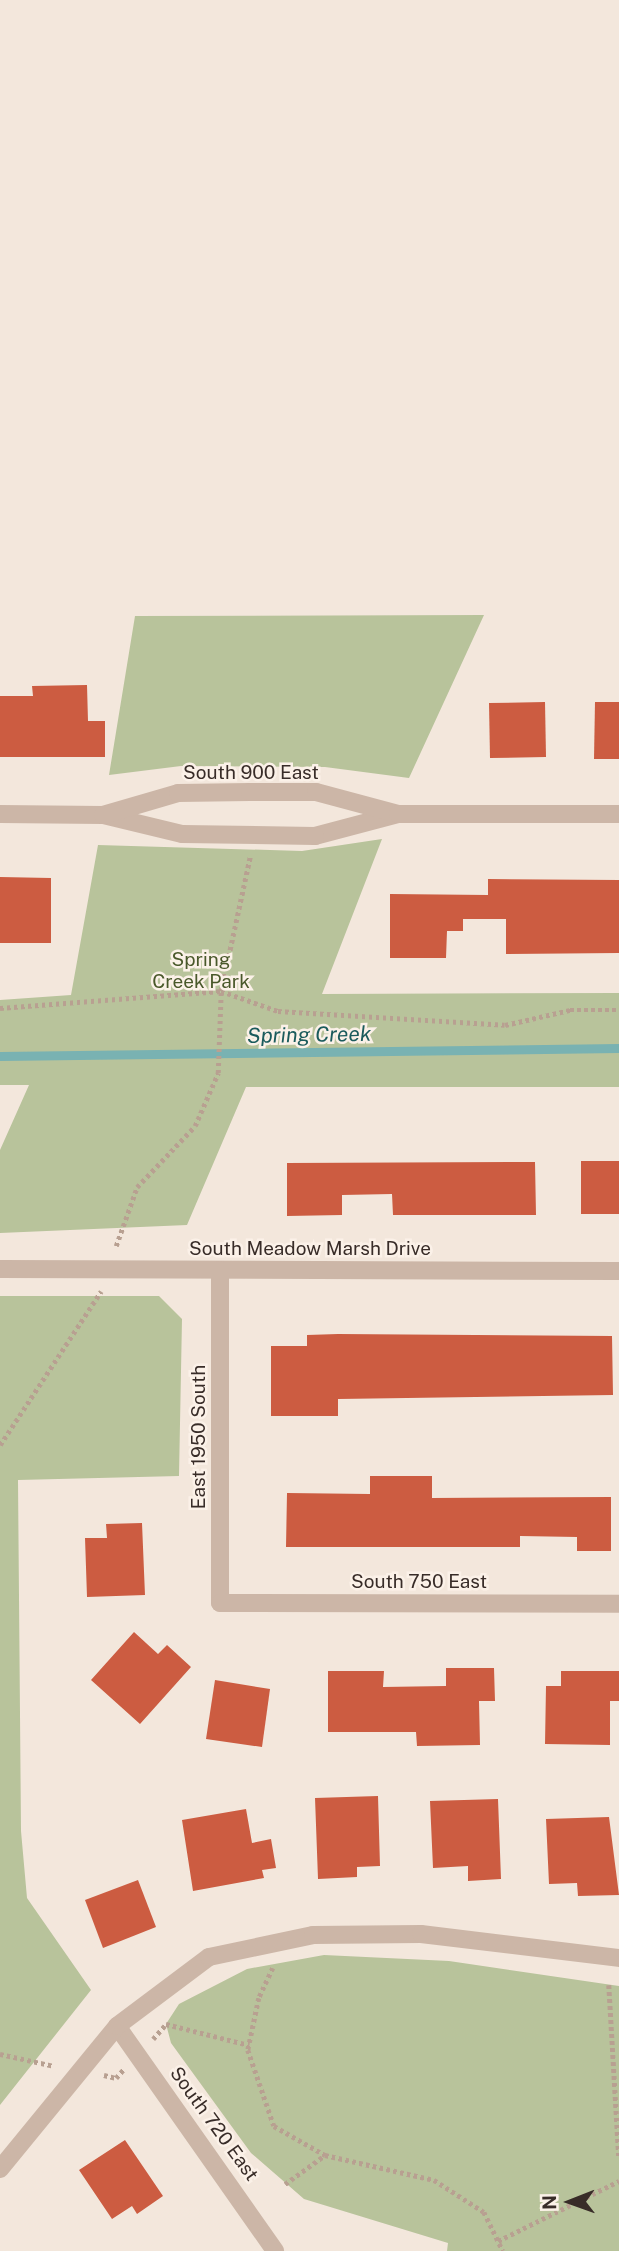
<!DOCTYPE html>
<style>
body{margin:0}
#map{position:relative;width:619px;height:2251px;overflow:hidden;background:#f3e7dc;font-family:"Public Sans",sans-serif}
div>[style]{position:absolute}
.green>*{inset:0;background:#b8c39b}
.stream>*{height:9px;margin:-4.5px;padding:0 4.5px;transform-origin:4.5px;border-radius:4.5px;background:#79b2b2}
.building>*{inset:0;background:#cc5c41}
.path>*{height:4.5px;margin-top:-2.25px;transform-origin:0;background:repeating-linear-gradient(90deg,#b8a091 0 3.5px,transparent 0 7px)}
.minor>*{height:18px;margin:-9px;padding:0 9px;transform-origin:9px;border-radius:9px;background:#ccb6a7}
span{translate:-50% -50%;white-space:nowrap;text-align:center;line-height:1.15;-webkit-text-stroke:5px #fbf1e8;paint-order:stroke}
.street-label{font-size:19px;color:#382c28}
.park-label{font-size:19px;color:#49582a}
.water-label{font-size:21px;color:#1b5b5c;font-style:italic}
.north{position:absolute;left:535px;top:2167px;width:70px;height:70px;-webkit-text-stroke:5px #fbf1e8;paint-order:stroke;rotate:269deg;font-size:19px;font-weight:700;line-height:28px;text-align:center;color:#382c28}
.north::after{content:'';display:block;margin:auto;width:24px;height:32px;background:#382c28;clip-path:polygon(50% 0,100% 100%,50% 72%,0 100%)}
</style>
<div id="map">
<div class="green">
<div style="clip-path:polygon(484px 615px,409px 778px,325px 767px,181px 766px,109px 775px,135px 616px)"></div>
<div style="clip-path:polygon(382px 839px,322px 994px,619px 993px,619px 1087px,246px 1087px,187px 1225px,0 1233px,0 1150px,29px 1085px,0 1085px,0 1000px,71px 995px,98px 845px,302px 851px)"></div>
<div style="clip-path:polygon(0 1296px,159px 1296px,182px 1319px,179px 1476px,18px 1480px,21px 1831px,27px 1898px,91px 1990px,0 2105px)"></div>
<div style="clip-path:polygon(324px 1955px,449px 1961px,619px 1986px,619px 2251px,447px 2251px,448px 2243px,304px 2199px,251px 2153px,171px 2043px,166px 2024px,179px 2004px,247px 1969px)"></div>
</div>
<div class="stream">
<div style="left:0;top:1056px;width:619px;rotate:-0.74deg"></div>
</div>
<div class="building">
<div style="clip-path:polygon(87px 685px,88px 721px,105px 721px,105px 757px,0 757px,0 696px,33px 696px,32px 686px)"></div>
<div style="clip-path:polygon(545px 702px,546px 757px,490px 758px,489px 703px)"></div>
<div style="clip-path:polygon(595px 702px,619px 702px,619px 759px,594px 759px)"></div>
<div style="clip-path:polygon(0 877px,51px 878px,51px 943px,0 943px)"></div>
<div style="clip-path:polygon(488px 879px,619px 880px,619px 953px,506px 954px,506px 919px,463px 919px,463px 931px,447px 931px,446px 958px,390px 958px,390px 894px,488px 895px)"></div>
<div style="clip-path:polygon(581px 1161px,619px 1161px,619px 1214px,581px 1214px)"></div>
<div style="clip-path:polygon(535px 1162px,536px 1215px,393px 1215px,392px 1194px,342px 1195px,342px 1215px,287px 1216px,287px 1163px)"></div>
<div style="clip-path:polygon(338px 1334px,612px 1336px,613px 1395px,338px 1399px,338px 1416px,271px 1416px,271px 1346px,307px 1346px,307px 1335px)"></div>
<div style="clip-path:polygon(370px 1476px,432px 1476px,432px 1498px,611px 1497px,611px 1551px,577px 1551px,577px 1537px,520px 1536px,520px 1547px,286px 1547px,287px 1493px,370px 1494px)"></div>
<div style="clip-path:polygon(142px 1523px,145px 1595px,87px 1597px,85px 1538px,107px 1538px,106px 1524px)"></div>
<div style="clip-path:polygon(134px 1632px,158px 1654px,167px 1645px,191px 1667px,140px 1724px,91px 1680px)"></div>
<div style="clip-path:polygon(446px 1668px,494px 1668px,495px 1701px,479px 1701px,480px 1745px,417px 1746px,416px 1732px,328px 1732px,328px 1671px,384px 1671px,383px 1687px,446px 1686px)"></div>
<div style="clip-path:polygon(561px 1671px,619px 1671px,619px 1701px,610px 1701px,610px 1745px,545px 1744px,546px 1686px,561px 1686px)"></div>
<div style="clip-path:polygon(215px 1680px,270px 1689px,262px 1747px,206px 1739px)"></div>
<div style="clip-path:polygon(378px 1796px,380px 1866px,357px 1867px,357px 1877px,318px 1879px,315px 1798px)"></div>
<div style="clip-path:polygon(498px 1799px,501px 1879px,468px 1881px,468px 1866px,433px 1868px,430px 1801px)"></div>
<div style="clip-path:polygon(246px 1809px,252px 1843px,271px 1839px,276px 1868px,262px 1870px,264px 1878px,193px 1891px,182px 1820px)"></div>
<div style="clip-path:polygon(609px 1817px,619px 1895px,578px 1896px,577px 1883px,549px 1884px,546px 1819px)"></div>
<div style="clip-path:polygon(138px 1880px,156px 1927px,103px 1948px,85px 1900px)"></div>
<div style="clip-path:polygon(125px 2140px,163px 2196px,137px 2214px,132px 2206px,112px 2219px,79px 2170px)"></div>
</div>
<div class="path">
<div style="left:0;top:1008px;width:222px;rotate:-4.4deg"></div>
<div style="left:221px;top:991px;width:60px;rotate:19.3deg"></div>
<div style="left:278px;top:1011px;width:227px;rotate:3.5deg"></div>
<div style="left:505px;top:1025px;width:67px;rotate:-13deg"></div>
<div style="left:570px;top:1010px;width:49px"></div>
<div style="left:116px;top:1246px;width:63px;rotate:-70.4deg"></div>
<div style="left:137px;top:1187px;width:84px;rotate:-46.4deg"></div>
<div style="left:195px;top:1126px;width:58px;rotate:-66.5deg"></div>
<div style="left:218px;top:1073px;width:82px;rotate:-87.9deg"></div>
<div style="left:221px;top:991px;width:137px;rotate:-77.8deg"></div>
<div style="left:0;top:1445px;width:184px;rotate:-56.7deg"></div>
<div style="left:273px;top:1968px;width:33px;rotate:115deg"></div>
<div style="left:259px;top:1998px;width:53px;rotate:101.9deg"></div>
<div style="left:248px;top:2050px;width:80px;rotate:71.1deg"></div>
<div style="left:274px;top:2126px;width:59px;rotate:29.6deg"></div>
<div style="left:325px;top:2155px;width:112px;rotate:12.9deg"></div>
<div style="left:434px;top:2180px;width:59px;rotate:32.6deg"></div>
<div style="left:484px;top:2212px;width:43px;rotate:64deg"></div>
<div style="left:609px;top:1985px;width:171px;rotate:86.7deg"></div>
<div style="left:153px;top:2039px;width:20px;rotate:-49deg"></div>
<div style="left:166px;top:2024px;width:86px;rotate:14.2deg"></div>
<div style="left:0;top:2054px;width:55px;rotate:12.5deg"></div>
<div style="left:104px;top:2075px;width:12px;rotate:14deg"></div>
<div style="left:116px;top:2078px;width:11px;rotate:-49deg"></div>
<div style="left:285px;top:2184px;width:49px;rotate:-35.9deg"></div>
<div style="left:498px;top:2241px;width:135px;rotate:-26.4deg"></div>
</div>
<div class="minor">
<div style="left:0;top:814px;width:103px;rotate:0.6deg"></div>
<div style="left:398px;top:814px;width:86px;rotate:165.2deg"></div>
<div style="left:315px;top:836px;width:133px;rotate:-179.1deg"></div>
<div style="left:182px;top:834px;width:81px;rotate:-166.5deg"></div>
<div style="left:103px;top:815px;width:78px;rotate:-16.3deg"></div>
<div style="left:178px;top:793px;width:72px;rotate:-0.8deg"></div>
<div style="left:250px;top:792px;width:66px"></div>
<div style="left:316px;top:792px;width:85px;rotate:15deg"></div>
<div style="left:398px;top:814px;width:221px"></div>
<div style="left:0;top:1269px;width:619px;rotate:0.19deg"></div>
<div style="left:220px;top:1270px;width:333px;rotate:90deg"></div>
<div style="left:220px;top:1603px;width:399px;rotate:0.1deg"></div>
<div style="left:117px;top:2026px;width:275px;rotate:54.9deg"></div>
<div style="left:0;top:2169px;width:185px;rotate:-50.7deg"></div>
<div style="left:117px;top:2026px;width:115px;rotate:-36.9deg"></div>
<div style="left:209px;top:1957px;width:106px;rotate:-11.9deg"></div>
<div style="left:313px;top:1935px;width:108px;rotate:-0.5deg"></div>
<div style="left:421px;top:1934px;width:199px;rotate:6.9deg"></div>
</div>
<div class="street-label">
<span style="left:251px;top:773px">South 900 East</span>
<span style="left:310px;top:1249px">South Meadow Marsh Drive</span>
<span style="left:199px;top:1437px;rotate:-90deg">East 1950 South</span>
<span style="left:419px;top:1582px">South 750 East</span>
<span style="left:214px;top:2124px;rotate:54deg">South 720 East</span>
</div>
<div class="park-label">
<span style="left:201px;top:971px">Spring<br>Creek Park</span>
</div>
<div class="water-label">
<span style="left:309px;top:1035px;rotate:-1deg">Spring Creek</span>
</div>
<div class="north">N</div>
</div>
